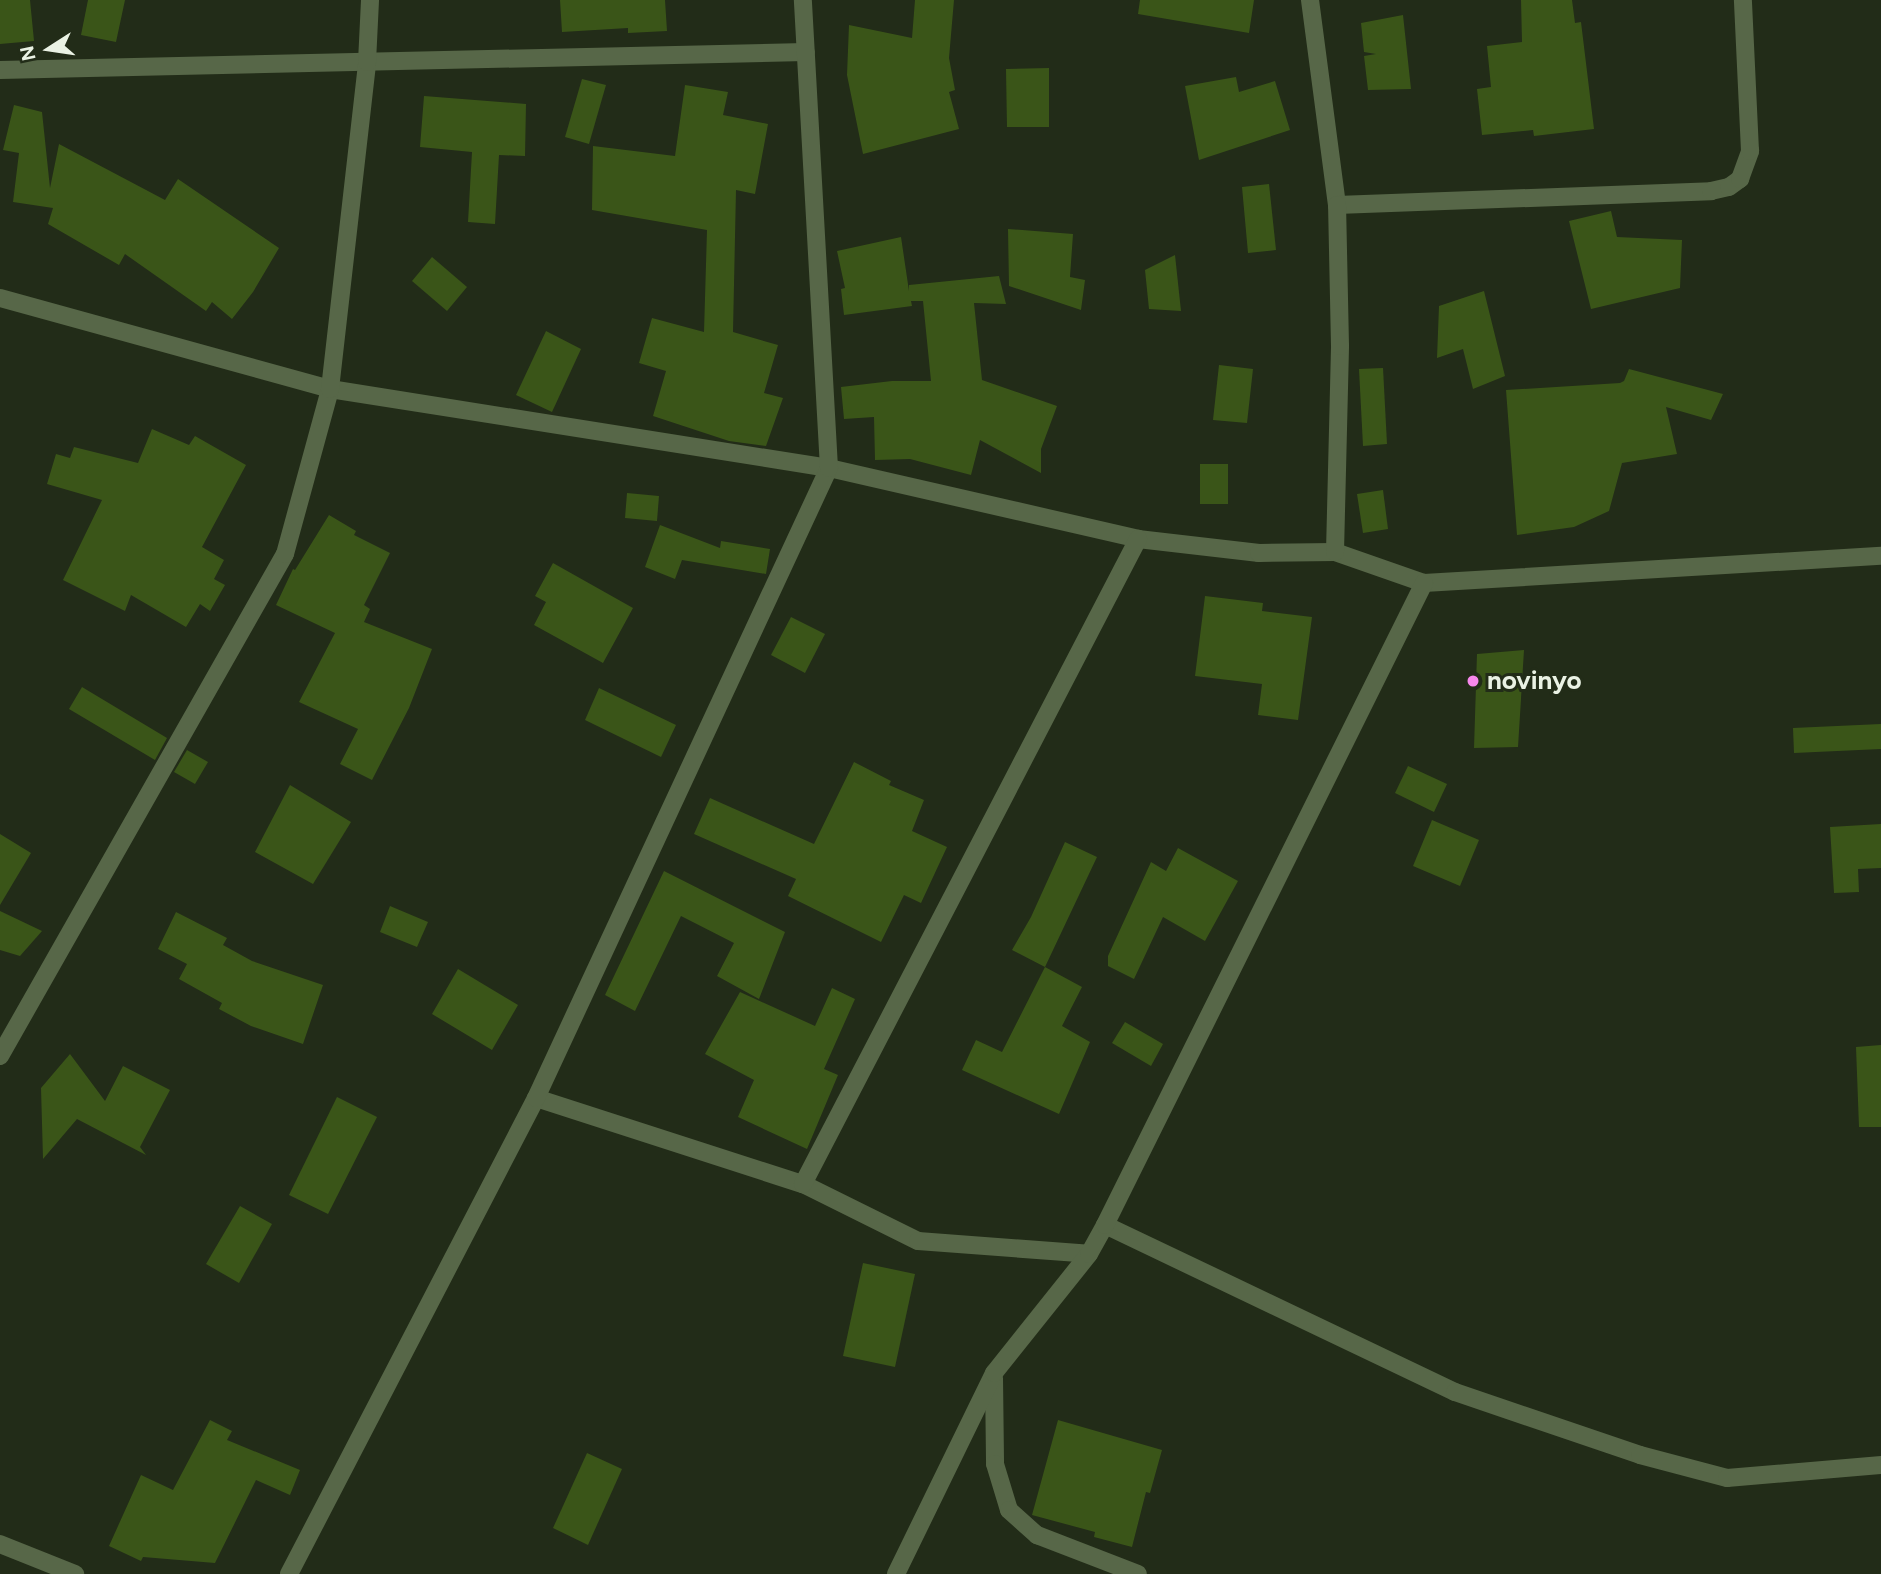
<!DOCTYPE html>
<style>
body{margin:0}
#map{position:relative;width:1881px;height:1574px;overflow:hidden;background:#222c18;font-family:Figtree,sans-serif}
div>[style]{position:absolute}
.building>*{inset:0;background:#3a5518}
.minor>*{height:18px;margin:-9px;padding:0 9px;transform-origin:9px;border-radius:9px;background:#576748}
.dots>*{width:19px;height:19px;translate:-50% -50%;box-sizing:border-box;border:4px solid #222c18;border-radius:50%}
span{translate:-50% -50%;white-space:nowrap;text-align:center;line-height:1.15;-webkit-text-stroke:6px #222c18;paint-order:stroke}
.poi-label{font-size:26px;color:#eaf2e4;font-weight:700}
.left{translate:0 -50%;text-align:left}
.north{position:absolute;left:14px;top:14px;width:70px;height:70px;-webkit-text-stroke:5px #222c18;paint-order:stroke;rotate:258deg;font-size:19px;font-weight:700;line-height:28px;text-align:center;color:#eaf2e4}
.north::after{content:'';display:block;margin:auto;width:24px;height:32px;background:#eaf2e4;clip-path:polygon(50% 0,100% 100%,50% 72%,0 100%)}
</style>
<div id="map">
<div class="building">
<div style="clip-path:polygon(0 0,30px 0,34px 41px,0 44px)"></div>
<div style="clip-path:polygon(88px 0,125px 0,116px 42px,81px 35px)"></div>
<div style="clip-path:polygon(560px 0,665px 0,667px 31px,628px 33px,628px 28px,562px 32px)"></div>
<div style="clip-path:polygon(915px 0,954px 0,949px 58px,955px 90px,949px 92px,959px 129px,863px 154px,847px 75px,849px 25px,912px 38px)"></div>
<div style="clip-path:polygon(1140px 0,1254px 0,1249px 33px,1138px 14px)"></div>
<div style="clip-path:polygon(1521px 0,1572px 0,1575px 23px,1581px 22px,1594px 129px,1534px 136px,1533px 130px,1482px 135px,1477px 89px,1491px 87px,1487px 46px,1522px 42px)"></div>
<div style="clip-path:polygon(1403px 15px,1411px 89px,1368px 90px,1364px 56px,1376px 54px,1364px 52px,1361px 23px)"></div>
<div style="clip-path:polygon(1049px 68px,1049px 127px,1007px 127px,1006px 69px)"></div>
<div style="clip-path:polygon(1236px 77px,1239px 92px,1275px 81px,1290px 130px,1199px 160px,1185px 86px)"></div>
<div style="clip-path:polygon(582px 79px,606px 85px,589px 144px,565px 137px)"></div>
<div style="clip-path:polygon(685px 85px,728px 92px,723px 115px,768px 124px,755px 194px,736px 190px,733px 332px,778px 345px,764px 393px,783px 398px,766px 446px,729px 441px,653px 416px,666px 371px,639px 363px,652px 318px,704px 332px,707px 230px,592px 210px,593px 146px,675px 156px)"></div>
<div style="clip-path:polygon(424px 96px,526px 104px,525px 156px,499px 155px,495px 224px,468px 222px,472px 152px,420px 147px)"></div>
<div style="clip-path:polygon(14px 105px,42px 112px,50px 188px,59px 144px,165px 200px,178px 179px,279px 248px,253px 292px,232px 319px,212px 302px,206px 311px,125px 254px,119px 265px,48px 224px,53px 208px,13px 202px,19px 153px,3px 150px)"></div>
<div style="clip-path:polygon(1269px 184px,1276px 250px,1248px 253px,1242px 187px)"></div>
<div style="clip-path:polygon(1611px 211px,1617px 237px,1682px 240px,1680px 288px,1591px 309px,1569px 221px)"></div>
<div style="clip-path:polygon(1008px 229px,1073px 234px,1070px 277px,1085px 280px,1081px 310px,1009px 286px)"></div>
<div style="clip-path:polygon(901px 237px,909px 291px,909px 285px,999px 276px,1006px 304px,974px 303px,982px 380px,1057px 406px,1041px 449px,1041px 473px,980px 440px,971px 475px,910px 459px,875px 460px,874px 417px,844px 419px,841px 387px,892px 381px,931px 381px,923px 301px,911px 301px,912px 306px,844px 315px,841px 289px,845px 288px,837px 251px)"></div>
<div style="clip-path:polygon(1175px 255px,1181px 311px,1149px 309px,1145px 270px)"></div>
<div style="clip-path:polygon(432px 257px,467px 287px,447px 311px,412px 281px)"></div>
<div style="clip-path:polygon(1484px 291px,1505px 376px,1473px 389px,1463px 349px,1437px 358px,1439px 306px)"></div>
<div style="clip-path:polygon(546px 331px,581px 349px,552px 412px,516px 395px)"></div>
<div style="clip-path:polygon(1219px 365px,1253px 369px,1247px 423px,1213px 420px)"></div>
<div style="clip-path:polygon(1383px 368px,1387px 444px,1363px 446px,1359px 369px)"></div>
<div style="clip-path:polygon(1629px 369px,1723px 394px,1711px 420px,1666px 407px,1677px 454px,1622px 463px,1609px 511px,1574px 527px,1517px 535px,1506px 390px,1620px 383px,1624px 381px)"></div>
<div style="clip-path:polygon(152px 429px,189px 445px,195px 436px,246px 465px,202px 547px,224px 560px,214px 579px,225px 585px,210px 611px,200px 604px,186px 627px,131px 595px,125px 611px,63px 580px,102px 500px,47px 484px,56px 454px,70px 458px,74px 447px,138px 463px)"></div>
<div style="clip-path:polygon(1200px 464px,1228px 464px,1228px 504px,1200px 504px)"></div>
<div style="clip-path:polygon(1383px 490px,1388px 529px,1363px 533px,1357px 494px)"></div>
<div style="clip-path:polygon(627px 493px,659px 496px,657px 521px,625px 518px)"></div>
<div style="clip-path:polygon(329px 515px,356px 531px,354px 535px,390px 553px,364px 605px,370px 609px,364px 622px,432px 649px,409px 708px,372px 780px,340px 764px,358px 729px,299px 702px,335px 633px,276px 605px,293px 569px,295px 570px)"></div>
<div style="clip-path:polygon(660px 525px,720px 548px,721px 541px,770px 549px,766px 574px,682px 560px,675px 579px,645px 567px)"></div>
<div style="clip-path:polygon(553px 563px,633px 608px,603px 663px,534px 625px,546px 602px,535px 596px)"></div>
<div style="clip-path:polygon(1205px 596px,1263px 603px,1262px 611px,1312px 617px,1298px 720px,1258px 715px,1262px 684px,1195px 676px)"></div>
<div style="clip-path:polygon(791px 617px,825px 634px,805px 673px,771px 655px)"></div>
<div style="clip-path:polygon(1524px 650px,1518px 747px,1474px 748px,1477px 654px)"></div>
<div style="clip-path:polygon(82px 687px,167px 738px,155px 760px,69px 709px)"></div>
<div style="clip-path:polygon(599px 688px,676px 725px,661px 757px,585px 720px)"></div>
<div style="clip-path:polygon(1881px 724px,1881px 749px,1794px 753px,1793px 728px)"></div>
<div style="clip-path:polygon(187px 750px,208px 762px,195px 784px,174px 772px)"></div>
<div style="clip-path:polygon(854px 762px,891px 781px,889px 785px,924px 800px,912px 831px,947px 847px,921px 903px,904px 895px,881px 942px,788px 896px,796px 879px,694px 834px,710px 798px,814px 844px)"></div>
<div style="clip-path:polygon(1408px 766px,1447px 784px,1434px 812px,1395px 793px)"></div>
<div style="clip-path:polygon(290px 785px,351px 822px,313px 884px,255px 852px)"></div>
<div style="clip-path:polygon(1432px 820px,1479px 840px,1460px 886px,1413px 866px)"></div>
<div style="clip-path:polygon(1881px 824px,1881px 868px,1858px 869px,1859px 892px,1834px 893px,1830px 827px)"></div>
<div style="clip-path:polygon(0 834px,31px 853px,0 905px)"></div>
<div style="clip-path:polygon(1065px 842px,1097px 857px,1045px 967px,1012px 950px,1031px 917px)"></div>
<div style="clip-path:polygon(1178px 848px,1238px 881px,1205px 941px,1163px 917px,1134px 979px,1108px 966px,1108px 956px,1151px 862px,1166px 871px)"></div>
<div style="clip-path:polygon(664px 871px,785px 932px,759px 999px,717px 976px,734px 943px,681px 916px,635px 1011px,605px 995px)"></div>
<div style="clip-path:polygon(390px 906px,428px 922px,417px 947px,380px 932px)"></div>
<div style="clip-path:polygon(0 911px,42px 931px,20px 956px,0 950px)"></div>
<div style="clip-path:polygon(176px 912px,227px 938px,223px 945px,252px 961px,323px 985px,303px 1044px,251px 1026px,219px 1009px,222px 1003px,179px 979px,187px 964px,158px 949px)"></div>
<div style="clip-path:polygon(1045px 967px,1082px 987px,1062px 1026px,1090px 1042px,1059px 1114px,962px 1070px,976px 1040px,1002px 1052px)"></div>
<div style="clip-path:polygon(458px 969px,518px 1005px,492px 1050px,432px 1014px)"></div>
<div style="clip-path:polygon(832px 988px,855px 999px,824px 1069px,838px 1075px,807px 1149px,738px 1117px,754px 1080px,705px 1054px,740px 992px,815px 1026px)"></div>
<div style="clip-path:polygon(1125px 1022px,1163px 1044px,1151px 1066px,1112px 1043px)"></div>
<div style="clip-path:polygon(1881px 1045px,1881px 1127px,1859px 1127px,1856px 1047px)"></div>
<div style="clip-path:polygon(70px 1054px,105px 1101px,123px 1066px,170px 1090px,140px 1147px,146px 1155px,77px 1119px,43px 1159px,41px 1088px)"></div>
<div style="clip-path:polygon(337px 1097px,377px 1117px,328px 1214px,289px 1195px)"></div>
<div style="clip-path:polygon(240px 1206px,272px 1224px,239px 1283px,206px 1264px)"></div>
<div style="clip-path:polygon(863px 1263px,915px 1274px,895px 1367px,843px 1356px)"></div>
<div style="clip-path:polygon(210px 1420px,232px 1431px,227px 1440px,300px 1470px,290px 1495px,256px 1480px,215px 1563px,143px 1557px,141px 1561px,109px 1546px,141px 1475px,173px 1490px)"></div>
<div style="clip-path:polygon(1058px 1420px,1162px 1450px,1150px 1493px,1146px 1492px,1132px 1547px,1094px 1537px,1095px 1532px,1032px 1515px)"></div>
<div style="clip-path:polygon(587px 1453px,622px 1469px,588px 1545px,553px 1528px)"></div>
</div>
<div class="minor">
<div style="left:1310px;top:0;width:207px;rotate:82.5deg"></div>
<div style="left:1337px;top:205px;width:374px;rotate:-2.1deg"></div>
<div style="left:1711px;top:191px;width:18px;rotate:-13deg"></div>
<div style="left:1729px;top:187px;width:14px;rotate:-36deg"></div>
<div style="left:1740px;top:179px;width:30px;rotate:-70deg"></div>
<div style="left:1750px;top:151px;width:151px;rotate:-92.7deg"></div>
<div style="left:0;top:70px;width:806px;rotate:-1.28deg"></div>
<div style="left:0;top:298px;width:342px;rotate:15.4deg"></div>
<div style="left:330px;top:389px;width:505px;rotate:9deg"></div>
<div style="left:829px;top:468px;width:317px;rotate:12.9deg"></div>
<div style="left:1138px;top:539px;width:122px;rotate:6.6deg"></div>
<div style="left:1259px;top:553px;width:76px;rotate:-0.8deg"></div>
<div style="left:1335px;top:552px;width:94px;rotate:19.2deg"></div>
<div style="left:1424px;top:583px;width:458px;rotate:-3.4deg"></div>
<div style="left:1335px;top:552px;width:206px;rotate:-88.6deg"></div>
<div style="left:1340px;top:346px;width:141px;rotate:-91.2deg"></div>
<div style="left:0;top:1056px;width:577px;rotate:-60.42deg"></div>
<div style="left:285px;top:554px;width:171px;rotate:-74.7deg"></div>
<div style="left:330px;top:389px;width:329px;rotate:-83.5deg"></div>
<div style="left:367px;top:62px;width:62px;rotate:-87.2deg"></div>
<div style="left:536px;top:1098px;width:281px;rotate:17.9deg"></div>
<div style="left:803px;top:1184px;width:128px;rotate:26.4deg"></div>
<div style="left:918px;top:1241px;width:171px;rotate:4.3deg"></div>
<div style="left:803px;top:1184px;width:727px;rotate:-62.55deg"></div>
<div style="left:1105px;top:1225px;width:388px;rotate:25.5deg"></div>
<div style="left:1455px;top:1392px;width:195px;rotate:18.8deg"></div>
<div style="left:1640px;top:1455px;width:90px;rotate:14.8deg"></div>
<div style="left:1727px;top:1478px;width:155px;rotate:-4.8deg"></div>
<div style="left:994px;top:1378px;width:86px;rotate:89.3deg"></div>
<div style="left:995px;top:1464px;width:48px;rotate:73.1deg"></div>
<div style="left:1009px;top:1510px;width:38px;rotate:42deg"></div>
<div style="left:1037px;top:1535px;width:108px;rotate:21.1deg"></div>
<div style="left:0;top:1544px;width:81px;rotate:21.8deg"></div>
<div style="left:289px;top:1574px;width:536px;rotate:-62.57deg"></div>
<div style="left:536px;top:1098px;width:695px;rotate:-65.06deg"></div>
<div style="left:829px;top:468px;width:469px;rotate:-93.2deg"></div>
<div style="left:896px;top:1574px;width:224px;rotate:-64deg"></div>
<div style="left:994px;top:1373px;width:152px;rotate:-51.4deg"></div>
<div style="left:1089px;top:1254px;width:33px;rotate:-61deg"></div>
<div style="left:1105px;top:1225px;width:717px;rotate:-63.58deg"></div>
</div>
<div class="dots">
<div style="left:1473px;top:681px;background:#f788ec"></div>
</div>
<div class="poi-label">
<span class="left" style="left:1487px;top:681px">novinyo</span>
</div>
<div class="north">N</div>
</div>
